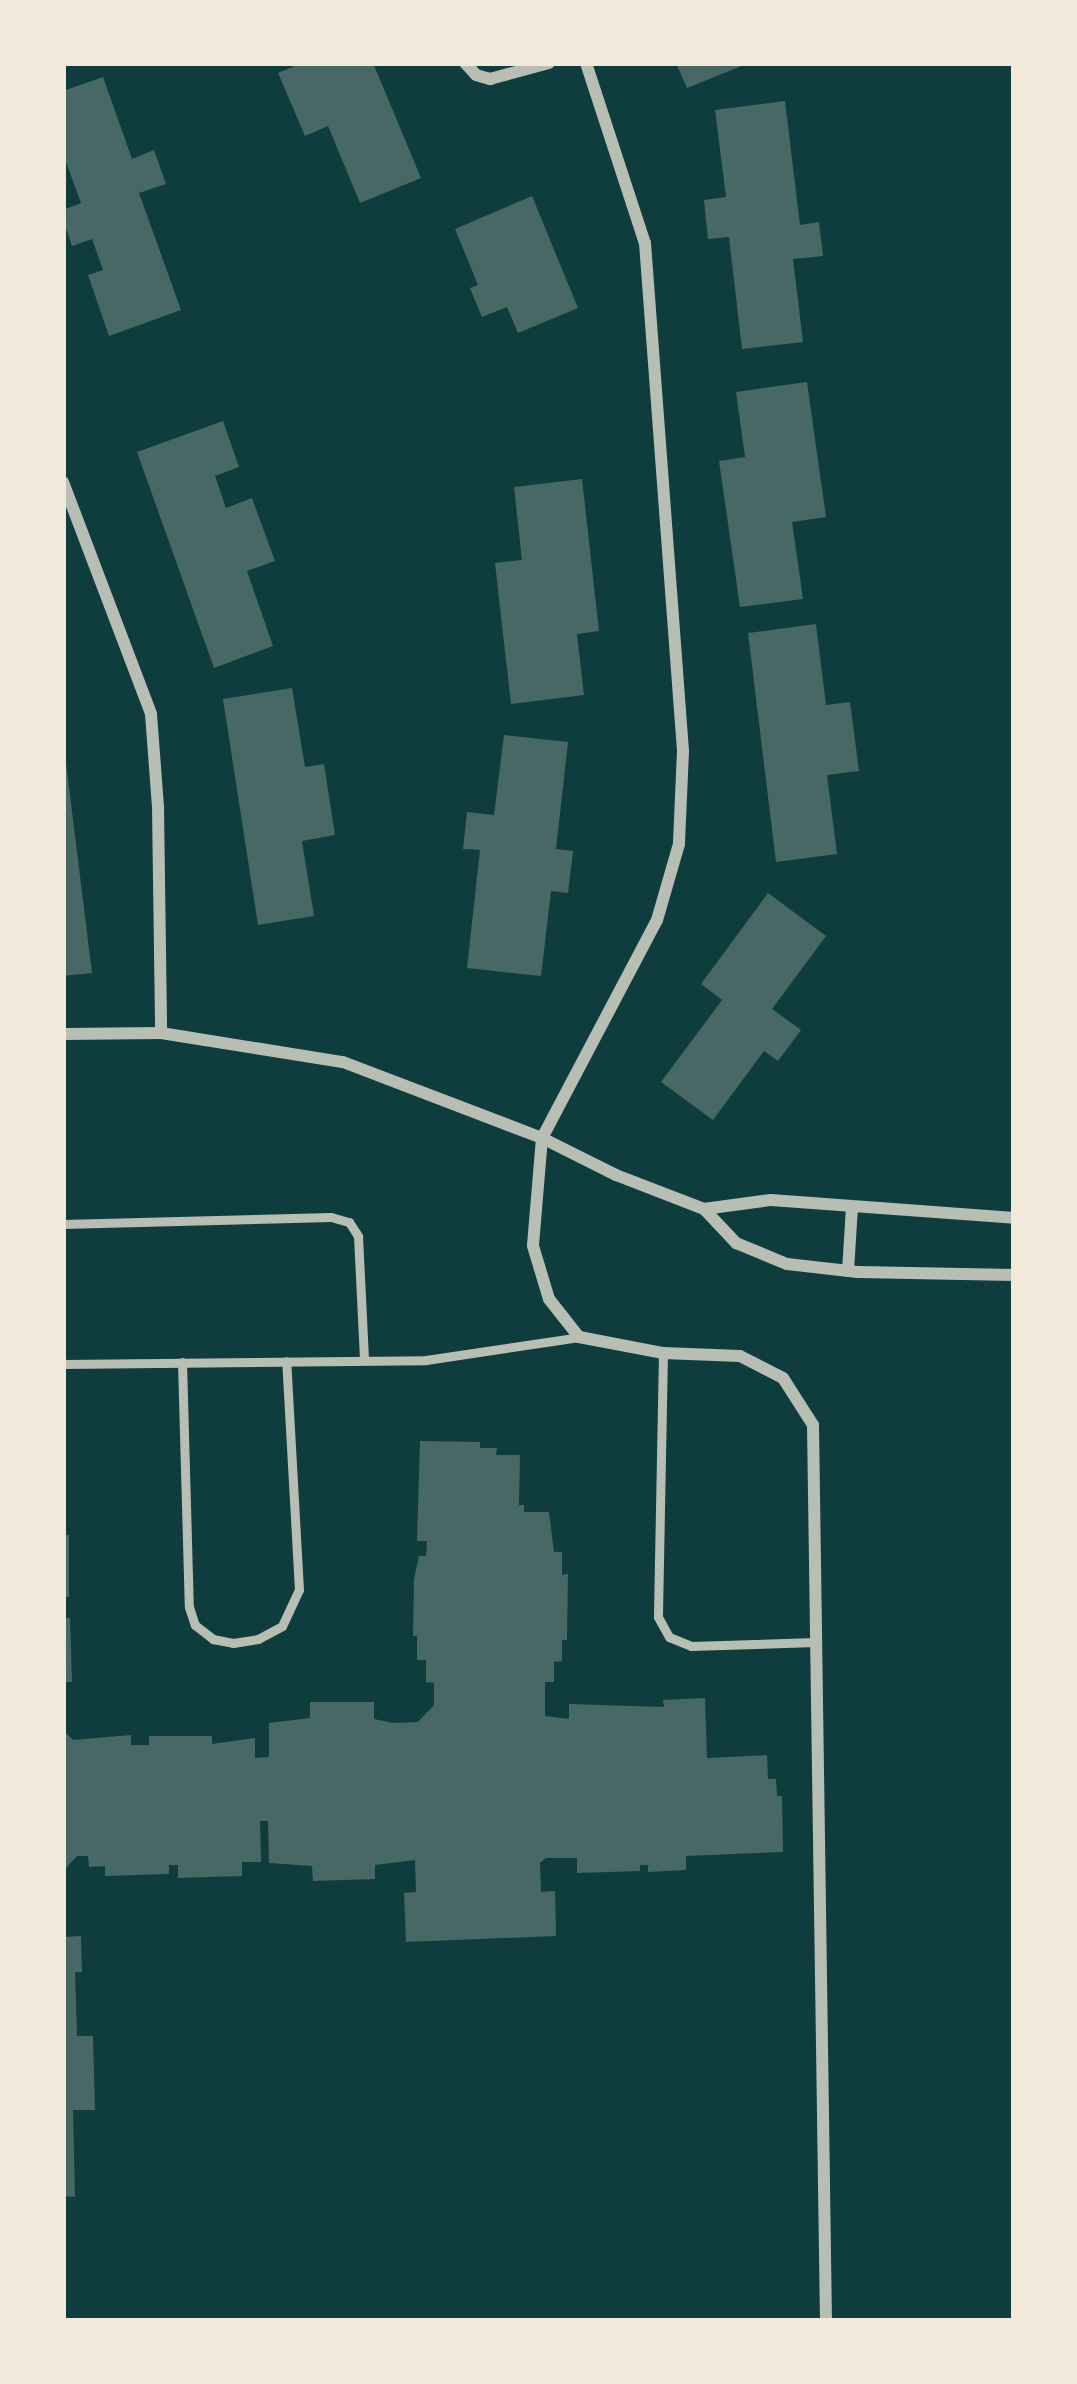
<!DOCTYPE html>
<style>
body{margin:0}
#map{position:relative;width:1077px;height:2384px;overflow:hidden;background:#0f3d3e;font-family:Rubik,sans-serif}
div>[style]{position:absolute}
.building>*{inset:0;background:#486865}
.service>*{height:9px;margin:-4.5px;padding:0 4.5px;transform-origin:4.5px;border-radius:4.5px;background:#b8beb3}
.minor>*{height:12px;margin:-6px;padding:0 6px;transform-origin:6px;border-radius:6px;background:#b8beb3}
span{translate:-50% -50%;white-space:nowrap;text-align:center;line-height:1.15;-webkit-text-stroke:12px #f1e9da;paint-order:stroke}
.frame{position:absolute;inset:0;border:66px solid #f1e9da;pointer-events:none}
</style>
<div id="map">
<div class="building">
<div style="clip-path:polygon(302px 63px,373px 63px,421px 178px,360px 203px,328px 126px,305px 136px,278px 73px)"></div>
<div style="clip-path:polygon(676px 63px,749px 63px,687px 88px)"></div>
<div style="clip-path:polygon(103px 77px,132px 159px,154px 150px,166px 184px,139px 193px,181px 310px,109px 336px,88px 275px,103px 270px,92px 239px,72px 246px,63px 219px,63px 210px,81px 203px,63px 154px,63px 91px)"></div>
<div style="clip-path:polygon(785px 101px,800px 225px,819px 222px,823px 256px,793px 259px,803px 342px,742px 349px,729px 237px,708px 239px,704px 200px,726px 197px,715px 110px)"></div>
<div style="clip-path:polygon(532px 196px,578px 308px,518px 333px,507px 307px,482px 317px,470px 288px,478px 285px,455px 229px)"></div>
<div style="clip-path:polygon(807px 382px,826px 517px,792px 522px,803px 599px,740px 607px,719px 461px,745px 457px,736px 392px)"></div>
<div style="clip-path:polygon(223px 421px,239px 467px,215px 476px,226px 508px,252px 498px,275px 561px,247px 571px,273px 646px,214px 668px,137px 452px)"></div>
<div style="clip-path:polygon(582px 479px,599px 631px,577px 634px,584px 695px,511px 704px,495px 563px,522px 560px,514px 487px)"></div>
<div style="clip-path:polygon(816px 624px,826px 705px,850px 702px,859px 771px,827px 775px,837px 854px,776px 862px,748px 633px)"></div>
<div style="clip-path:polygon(292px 688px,305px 767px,324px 764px,335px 835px,302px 841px,314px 916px,258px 925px,223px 699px)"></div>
<div style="clip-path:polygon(504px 735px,568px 742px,556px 849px,573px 851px,568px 893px,551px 891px,541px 976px,467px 968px,480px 850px,463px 849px,467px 812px,494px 815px)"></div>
<div style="clip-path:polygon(63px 739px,92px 973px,63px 976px)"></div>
<div style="clip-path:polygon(768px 893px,826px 936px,772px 1009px,801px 1030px,778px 1061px,764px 1051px,713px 1120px,661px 1082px,722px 1000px,701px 984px)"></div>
<div style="clip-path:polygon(420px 1441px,480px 1442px,480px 1448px,497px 1448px,496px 1455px,520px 1455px,519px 1505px,524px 1505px,524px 1512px,549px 1512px,554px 1552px,562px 1552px,562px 1575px,568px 1574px,567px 1640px,562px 1640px,562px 1661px,554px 1662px,554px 1682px,545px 1682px,545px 1716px,569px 1719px,569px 1704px,664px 1707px,663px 1700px,705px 1698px,707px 1758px,767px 1755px,768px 1779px,776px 1779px,777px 1796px,782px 1796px,783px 1852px,686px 1856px,686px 1870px,648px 1872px,648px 1865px,640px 1865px,640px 1871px,577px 1873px,577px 1858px,546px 1858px,540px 1863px,541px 1892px,555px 1891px,556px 1936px,406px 1942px,404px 1893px,416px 1892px,415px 1860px,375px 1865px,375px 1879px,313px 1881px,312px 1866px,269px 1863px,268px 1821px,260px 1821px,261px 1862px,242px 1862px,242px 1876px,178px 1878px,178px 1865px,169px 1865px,169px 1874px,105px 1876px,105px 1866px,89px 1867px,88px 1856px,77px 1856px,63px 1871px,63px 1730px,73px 1740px,131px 1735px,131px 1745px,149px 1745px,149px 1736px,212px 1736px,212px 1744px,255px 1738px,255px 1758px,269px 1757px,269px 1723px,310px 1718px,310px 1702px,374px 1702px,374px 1719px,393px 1723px,418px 1722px,434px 1705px,434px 1683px,426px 1682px,426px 1660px,417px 1660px,417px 1636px,413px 1636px,414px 1579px,419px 1556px,426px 1556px,427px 1541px,417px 1541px)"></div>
<div style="clip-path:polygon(63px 1535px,69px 1535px,69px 1597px,63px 1597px)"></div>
<div style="clip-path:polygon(63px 1618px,70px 1618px,72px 1682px,63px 1682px)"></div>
<div style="clip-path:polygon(81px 1936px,82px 1972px,75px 1972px,77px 2036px,93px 2036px,95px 2110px,73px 2110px,75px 2197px,63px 2196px,63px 1937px)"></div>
</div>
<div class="service">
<div style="left:63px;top:1224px;width:268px;rotate:-1.5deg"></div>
<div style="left:331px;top:1217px;width:19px;rotate:16deg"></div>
<div style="left:349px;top:1222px;width:17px;rotate:57deg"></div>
<div style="left:358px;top:1236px;width:124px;rotate:87.2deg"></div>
<div style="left:663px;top:1353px;width:264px;rotate:91.1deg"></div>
<div style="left:658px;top:1617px;width:23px;rotate:61deg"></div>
<div style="left:669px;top:1637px;width:24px;rotate:22deg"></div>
<div style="left:691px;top:1646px;width:125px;rotate:-1.8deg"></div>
<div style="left:182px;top:1362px;width:245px;rotate:88.4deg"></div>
<div style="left:189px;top:1607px;width:19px;rotate:72deg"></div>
<div style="left:195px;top:1625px;width:23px;rotate:38deg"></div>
<div style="left:213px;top:1639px;width:20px;rotate:11deg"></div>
<div style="left:233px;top:1643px;width:25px;rotate:-9deg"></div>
<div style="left:258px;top:1639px;width:27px;rotate:-28deg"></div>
<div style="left:282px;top:1626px;width:40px;rotate:-65deg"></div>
<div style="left:299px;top:1590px;width:229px;rotate:-93.2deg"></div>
<div style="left:63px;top:1364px;width:363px;rotate:-0.6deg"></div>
<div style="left:426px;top:1360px;width:155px;rotate:-8.5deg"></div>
</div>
<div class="minor">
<div style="left:465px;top:63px;width:16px;rotate:47deg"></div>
<div style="left:476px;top:75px;width:15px;rotate:16deg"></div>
<div style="left:490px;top:79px;width:61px;rotate:-15.2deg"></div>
<div style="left:586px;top:63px;width:189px;rotate:71.9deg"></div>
<div style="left:645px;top:243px;width:509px;rotate:85.72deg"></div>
<div style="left:683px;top:751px;width:93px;rotate:92.5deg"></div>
<div style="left:679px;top:844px;width:79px;rotate:106.1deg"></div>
<div style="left:657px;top:920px;width:246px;rotate:117.8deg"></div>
<div style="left:542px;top:1138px;width:108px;rotate:94.8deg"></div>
<div style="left:533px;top:1246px;width:55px;rotate:73.2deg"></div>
<div style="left:549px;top:1299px;width:48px;rotate:51.7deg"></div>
<div style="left:579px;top:1337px;width:86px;rotate:10.8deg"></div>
<div style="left:663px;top:1353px;width:77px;rotate:2.2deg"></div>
<div style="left:740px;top:1356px;width:48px;rotate:27.1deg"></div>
<div style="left:783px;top:1378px;width:56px;rotate:57.4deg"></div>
<div style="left:813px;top:1425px;width:896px;rotate:89.17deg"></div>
<div style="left:63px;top:482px;width:248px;rotate:69.2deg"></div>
<div style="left:151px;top:714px;width:93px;rotate:85.7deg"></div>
<div style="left:158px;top:807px;width:226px;rotate:89.2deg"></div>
<div style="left:63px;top:1034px;width:98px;rotate:-0.6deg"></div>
<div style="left:161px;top:1033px;width:184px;rotate:9.1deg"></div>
<div style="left:343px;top:1062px;width:213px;rotate:20.9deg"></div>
<div style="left:542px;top:1138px;width:83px;rotate:26.6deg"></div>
<div style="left:616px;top:1175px;width:94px;rotate:21.1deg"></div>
<div style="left:704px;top:1209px;width:47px;rotate:46.7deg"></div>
<div style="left:736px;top:1243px;width:55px;rotate:22.4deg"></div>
<div style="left:787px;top:1264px;width:71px;rotate:6.4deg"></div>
<div style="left:858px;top:1272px;width:156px;rotate:1.1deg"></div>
<div style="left:704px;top:1209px;width:68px;rotate:-7.7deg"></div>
<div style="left:771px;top:1200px;width:244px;rotate:4.2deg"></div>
<div style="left:848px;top:1271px;width:63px;rotate:-86.4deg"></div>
</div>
<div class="frame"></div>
</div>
